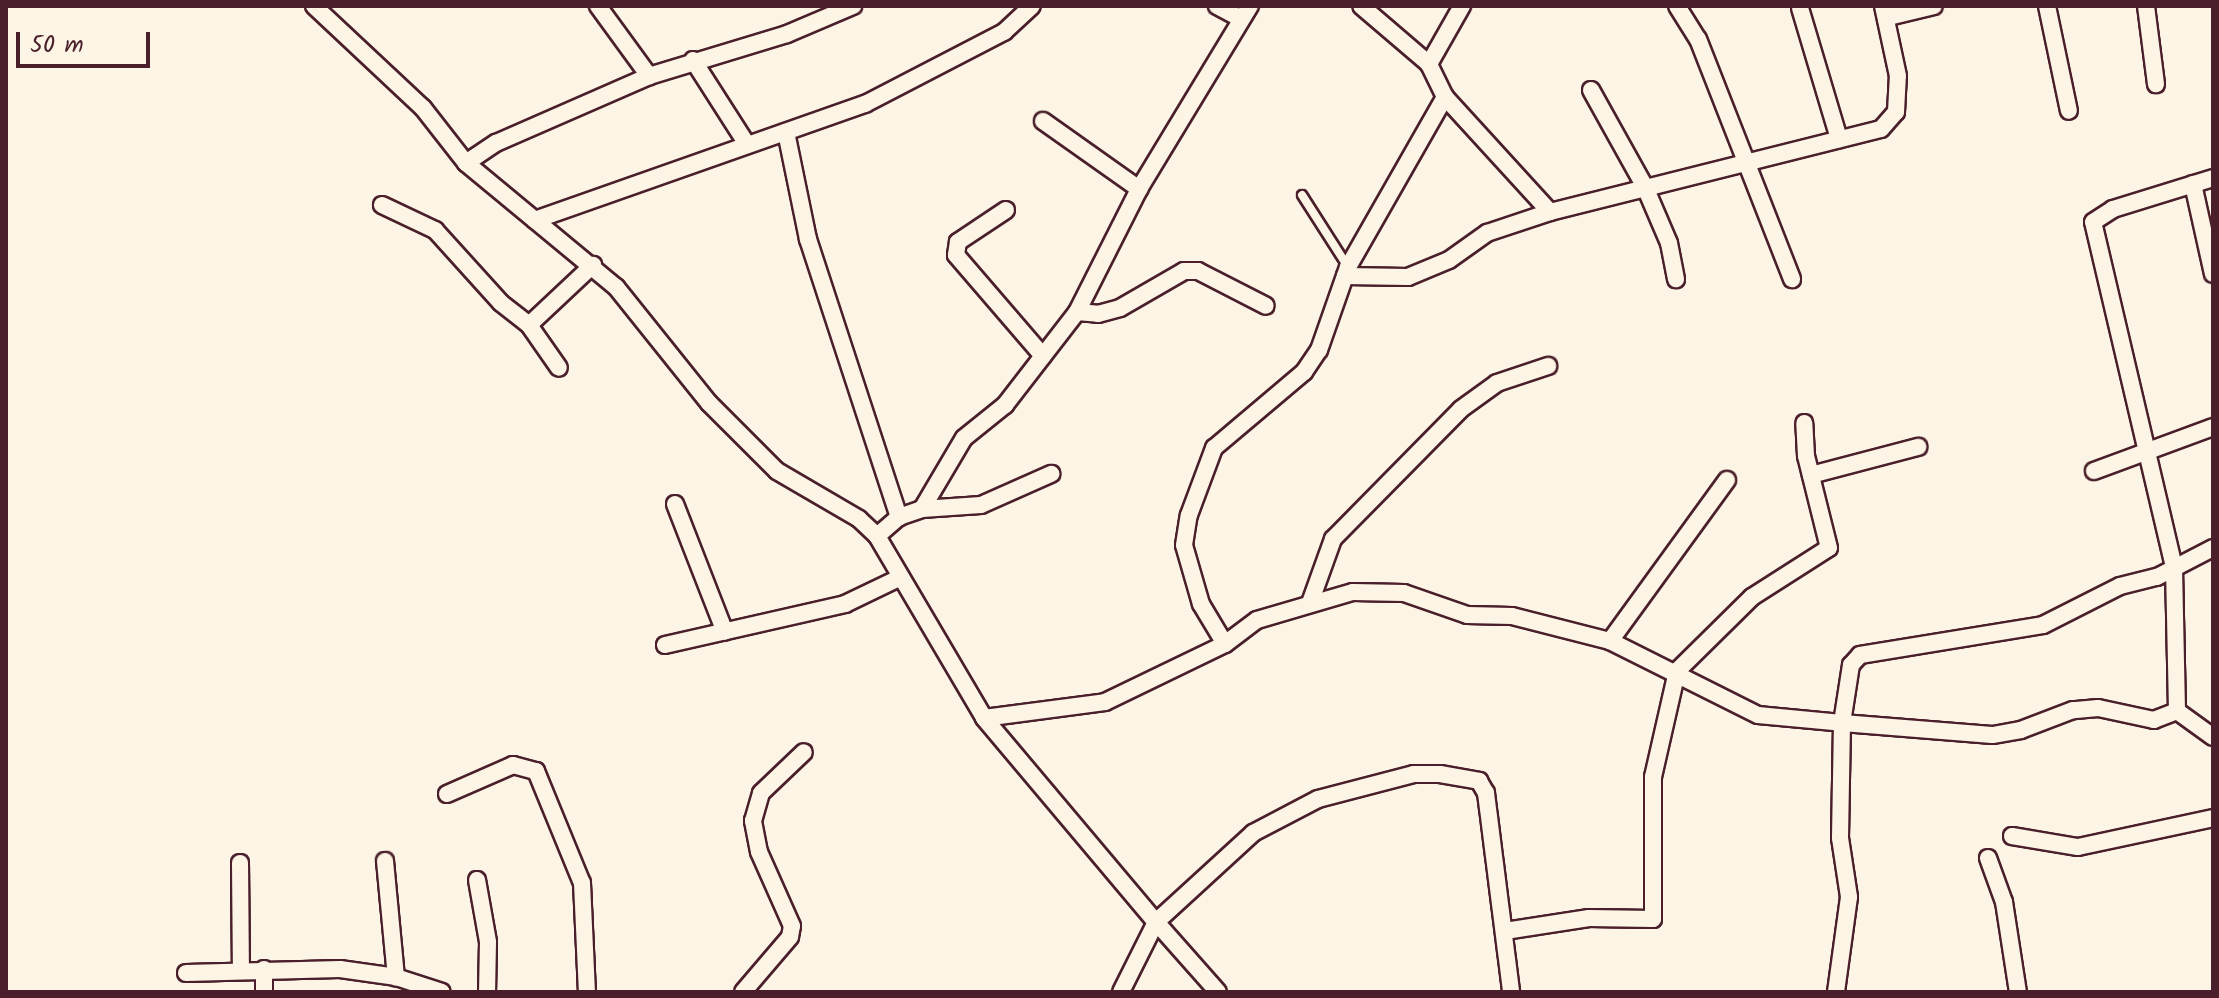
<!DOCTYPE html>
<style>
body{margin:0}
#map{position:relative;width:2219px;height:998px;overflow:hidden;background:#fcf5e5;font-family:Kalam,sans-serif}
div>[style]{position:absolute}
.roads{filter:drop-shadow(2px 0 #4a1f2b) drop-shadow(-2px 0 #4a1f2b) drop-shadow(0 2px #4a1f2b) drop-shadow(0 -2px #4a1f2b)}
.lane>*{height:8px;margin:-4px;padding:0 4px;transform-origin:4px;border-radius:4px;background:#fcf5e5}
.street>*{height:16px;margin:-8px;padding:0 8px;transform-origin:8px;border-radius:8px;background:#fcf5e5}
span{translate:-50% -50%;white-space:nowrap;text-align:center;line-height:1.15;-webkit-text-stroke:7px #fcf5e5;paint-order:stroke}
.frame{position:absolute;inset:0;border:8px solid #4a1f2b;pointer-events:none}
.scale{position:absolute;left:16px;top:32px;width:134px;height:36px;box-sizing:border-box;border:4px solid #4a1f2b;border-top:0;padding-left:10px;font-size:24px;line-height:28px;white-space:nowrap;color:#4a1f2b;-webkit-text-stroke:6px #fcf5e5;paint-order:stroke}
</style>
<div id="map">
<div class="roads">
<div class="lane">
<div style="left:1302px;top:195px;width:85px;rotate:57.4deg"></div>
</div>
<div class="street">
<div style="left:314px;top:6px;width:149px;rotate:43.1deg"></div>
<div style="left:423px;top:108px;width:70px;rotate:52deg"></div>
<div style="left:466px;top:163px;width:195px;rotate:39.6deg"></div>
<div style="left:616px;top:287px;width:149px;rotate:51.3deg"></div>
<div style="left:709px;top:403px;width:96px;rotate:45deg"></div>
<div style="left:777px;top:471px;width:95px;rotate:30.3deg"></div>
<div style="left:859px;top:519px;width:25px;rotate:43deg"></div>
<div style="left:877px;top:536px;width:211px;rotate:59.5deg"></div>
<div style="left:984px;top:718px;width:267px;rotate:49.9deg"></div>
<div style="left:1156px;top:922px;width:78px;rotate:116.6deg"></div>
<div style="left:598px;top:6px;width:87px;rotate:53.9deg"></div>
<div style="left:1217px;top:6px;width:26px;rotate:28deg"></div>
<div style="left:1677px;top:6px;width:39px;rotate:58deg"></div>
<div style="left:1698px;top:39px;width:258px;rotate:68.6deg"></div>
<div style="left:2047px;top:6px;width:107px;rotate:78.2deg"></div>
<div style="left:2146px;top:6px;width:79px;rotate:82.7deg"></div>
<div style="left:1800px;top:8px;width:137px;rotate:73.4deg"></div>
<div style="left:1888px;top:17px;width:47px;rotate:-13.4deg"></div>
<div style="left:693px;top:60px;width:98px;rotate:57.4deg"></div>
<div style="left:1429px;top:64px;width:67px;rotate:-60.4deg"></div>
<div style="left:1591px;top:90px;width:111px;rotate:60.9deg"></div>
<div style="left:1645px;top:187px;width:61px;rotate:66.8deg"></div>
<div style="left:1669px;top:243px;width:37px;rotate:79deg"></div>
<div style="left:1445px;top:97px;width:156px;rotate:47.6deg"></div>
<div style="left:1043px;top:121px;width:118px;rotate:35.3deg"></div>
<div style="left:786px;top:132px;width:109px;rotate:78.4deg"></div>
<div style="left:808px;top:239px;width:293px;rotate:71.9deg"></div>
<div style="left:466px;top:163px;width:36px;rotate:-34deg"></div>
<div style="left:496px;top:143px;width:167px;rotate:-23.6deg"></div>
<div style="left:649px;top:76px;width:144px;rotate:-16.9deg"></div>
<div style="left:787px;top:34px;width:72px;rotate:-23deg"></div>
<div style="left:2193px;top:184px;width:92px;rotate:77.5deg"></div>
<div style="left:382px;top:205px;width:59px;rotate:25.3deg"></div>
<div style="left:435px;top:230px;width:98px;rotate:47.9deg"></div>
<div style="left:501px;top:303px;width:36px;rotate:38deg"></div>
<div style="left:529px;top:325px;width:52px;rotate:55.1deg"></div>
<div style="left:1006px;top:210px;width:58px;rotate:146.3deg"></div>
<div style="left:958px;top:242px;width:13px;rotate:99deg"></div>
<div style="left:956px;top:255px;width:133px;rotate:49.3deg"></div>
<div style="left:535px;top:220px;width:350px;rotate:-19.4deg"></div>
<div style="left:865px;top:104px;width:157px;rotate:-27.4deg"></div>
<div style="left:1004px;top:32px;width:38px;rotate:-43deg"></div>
<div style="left:1345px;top:276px;width:63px;rotate:0.9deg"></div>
<div style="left:1408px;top:277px;width:44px;rotate:-22.5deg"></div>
<div style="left:1449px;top:260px;width:47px;rotate:-35.4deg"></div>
<div style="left:1487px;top:233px;width:66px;rotate:-18.4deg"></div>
<div style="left:1550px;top:212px;width:341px;rotate:-14.1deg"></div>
<div style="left:1881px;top:129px;width:23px;rotate:-49deg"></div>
<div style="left:1896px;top:112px;width:36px;rotate:-87deg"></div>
<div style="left:1898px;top:76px;width:72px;rotate:-102.1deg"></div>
<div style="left:1077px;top:312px;width:21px;rotate:5deg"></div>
<div style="left:1098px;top:314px;width:23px;rotate:-15deg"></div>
<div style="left:1120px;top:308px;width:74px;rotate:-30deg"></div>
<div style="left:1184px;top:271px;width:14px"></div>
<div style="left:1198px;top:271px;width:76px;rotate:27.2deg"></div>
<div style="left:529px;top:325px;width:88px;rotate:-43.2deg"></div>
<div style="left:2094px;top:471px;width:127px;rotate:-20.3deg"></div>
<div style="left:1811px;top:475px;width:111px;rotate:-14.7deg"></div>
<div style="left:675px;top:504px;width:137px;rotate:68.7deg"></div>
<div style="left:922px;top:509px;width:59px;rotate:-3.9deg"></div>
<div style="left:981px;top:505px;width:77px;rotate:-23.9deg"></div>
<div style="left:877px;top:536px;width:29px;rotate:-41deg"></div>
<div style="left:899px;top:517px;width:24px;rotate:-19deg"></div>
<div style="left:922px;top:509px;width:82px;rotate:-59.4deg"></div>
<div style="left:964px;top:438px;width:53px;rotate:-38.8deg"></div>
<div style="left:1005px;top:405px;width:118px;rotate:-52.3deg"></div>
<div style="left:1077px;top:312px;width:138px;rotate:-63.2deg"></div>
<div style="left:1139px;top:189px;width:214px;rotate:-58.8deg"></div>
<div style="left:1310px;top:603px;width:68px;rotate:-70.2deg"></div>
<div style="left:1333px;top:539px;width:182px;rotate:-45.4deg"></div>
<div style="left:1461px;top:409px;width:44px;rotate:-35.8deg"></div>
<div style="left:1497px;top:383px;width:54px;rotate:-18.4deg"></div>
<div style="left:1610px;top:641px;width:199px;rotate:-54deg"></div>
<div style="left:1225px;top:644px;width:47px;rotate:-121deg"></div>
<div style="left:1201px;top:604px;width:61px;rotate:-106.1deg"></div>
<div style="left:1184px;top:545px;width:30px;rotate:-81deg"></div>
<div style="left:1189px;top:515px;width:72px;rotate:-69.5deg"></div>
<div style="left:1214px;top:448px;width:118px;rotate:-40.2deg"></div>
<div style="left:1304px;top:372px;width:27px;rotate:-56deg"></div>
<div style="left:1319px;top:350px;width:88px;rotate:-70.7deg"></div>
<div style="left:1348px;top:267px;width:196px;rotate:-60.3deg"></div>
<div style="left:1445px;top:97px;width:37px;rotate:-116deg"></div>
<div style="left:1429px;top:64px;width:89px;rotate:-139.5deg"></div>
<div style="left:665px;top:645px;width:185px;rotate:-12.8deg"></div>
<div style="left:845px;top:604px;width:62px;rotate:-25.7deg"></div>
<div style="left:2177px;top:711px;width:25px;rotate:159deg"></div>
<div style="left:2154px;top:720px;width:57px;rotate:-167.9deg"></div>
<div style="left:2098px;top:708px;width:25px;rotate:175deg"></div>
<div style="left:2073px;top:710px;width:56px;rotate:159deg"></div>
<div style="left:2021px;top:730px;width:29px;rotate:170deg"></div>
<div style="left:1992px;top:735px;width:150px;rotate:-175.4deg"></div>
<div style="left:1842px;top:723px;width:59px;rotate:-81.2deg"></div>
<div style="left:1851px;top:665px;width:13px;rotate:-48deg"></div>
<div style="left:1860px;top:655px;width:185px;rotate:-9.3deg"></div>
<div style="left:2043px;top:625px;width:86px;rotate:-26.9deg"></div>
<div style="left:2120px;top:586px;width:38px;rotate:-14deg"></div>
<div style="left:2157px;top:577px;width:63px;rotate:-27.4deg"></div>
<div style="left:2177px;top:711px;width:144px;rotate:-91.2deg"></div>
<div style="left:2174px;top:567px;width:354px;rotate:-103.2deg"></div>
<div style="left:2093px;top:222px;width:24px;rotate:-33deg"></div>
<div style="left:2113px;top:209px;width:105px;rotate:-17.2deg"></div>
<div style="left:2177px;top:711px;width:44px;rotate:35.8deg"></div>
<div style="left:984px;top:718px;width:122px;rotate:-7.5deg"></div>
<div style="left:1105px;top:702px;width:133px;rotate:-25.8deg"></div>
<div style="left:1225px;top:644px;width:40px;rotate:-37deg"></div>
<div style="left:1257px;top:620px;width:100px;rotate:-16.3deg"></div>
<div style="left:1353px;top:592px;width:51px;rotate:1.1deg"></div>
<div style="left:1404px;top:593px;width:67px;rotate:19.2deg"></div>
<div style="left:1467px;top:615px;width:45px;rotate:1.3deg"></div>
<div style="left:1512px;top:616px;width:101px;rotate:14.3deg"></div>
<div style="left:1610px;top:641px;width:165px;rotate:26.6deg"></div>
<div style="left:1758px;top:715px;width:84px;rotate:5.4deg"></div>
<div style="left:1842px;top:723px;width:115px;rotate:91deg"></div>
<div style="left:1840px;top:838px;width:60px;rotate:81.3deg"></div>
<div style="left:1849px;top:897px;width:96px;rotate:97.8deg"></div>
<div style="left:447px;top:794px;width:72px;rotate:-23.7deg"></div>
<div style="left:513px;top:765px;width:24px;rotate:15deg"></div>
<div style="left:536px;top:771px;width:121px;rotate:67.7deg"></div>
<div style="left:582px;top:883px;width:109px;rotate:87.4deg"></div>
<div style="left:2012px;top:836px;width:67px;rotate:9.5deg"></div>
<div style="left:2078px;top:847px;width:138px;rotate:-12.1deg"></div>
<div style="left:1988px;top:858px;width:47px;rotate:70deg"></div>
<div style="left:2004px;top:902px;width:91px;rotate:81.2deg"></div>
<div style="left:385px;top:861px;width:117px;rotate:84.6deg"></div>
<div style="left:240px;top:863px;width:106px;rotate:89.5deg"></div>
<div style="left:477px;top:880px;width:63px;rotate:79.9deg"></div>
<div style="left:488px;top:942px;width:50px;rotate:91.1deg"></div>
<div style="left:1505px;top:931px;width:85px;rotate:-8.8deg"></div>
<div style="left:1589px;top:918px;width:64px;rotate:0.9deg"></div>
<div style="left:1653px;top:919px;width:142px;rotate:-90deg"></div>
<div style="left:1653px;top:777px;width:109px;rotate:-77.2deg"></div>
<div style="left:1677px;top:671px;width:105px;rotate:-44.6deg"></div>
<div style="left:1752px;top:597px;width:91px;rotate:-32.5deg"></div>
<div style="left:1829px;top:548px;width:95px;rotate:-104deg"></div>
<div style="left:1806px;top:456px;width:33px;rotate:-93deg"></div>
<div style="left:186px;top:973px;width:154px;rotate:-1.5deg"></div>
<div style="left:340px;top:969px;width:57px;rotate:8.1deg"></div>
<div style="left:396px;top:977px;width:48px;rotate:18.1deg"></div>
<div style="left:264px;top:992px;width:23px;rotate:-90deg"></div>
<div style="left:743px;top:992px;width:72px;rotate:-49.5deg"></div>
<div style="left:790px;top:937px;width:11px;rotate:-80deg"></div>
<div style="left:792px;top:926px;width:81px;rotate:-114deg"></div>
<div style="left:759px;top:852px;width:32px;rotate:-101deg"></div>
<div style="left:753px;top:821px;width:29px;rotate:-74deg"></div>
<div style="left:761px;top:793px;width:59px;rotate:-43.6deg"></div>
<div style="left:1218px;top:992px;width:94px;rotate:-131.5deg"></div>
<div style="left:1156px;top:922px;width:132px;rotate:-42.5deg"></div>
<div style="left:1253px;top:833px;width:73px;rotate:-27.6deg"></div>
<div style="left:1318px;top:799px;width:99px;rotate:-14.6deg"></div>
<div style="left:1414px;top:774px;width:26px"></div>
<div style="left:1440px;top:774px;width:40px;rotate:10deg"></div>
<div style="left:1479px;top:781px;width:14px;rotate:60deg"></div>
<div style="left:1486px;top:793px;width:201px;rotate:82.8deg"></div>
</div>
</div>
<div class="frame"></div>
<div class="scale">50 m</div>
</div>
